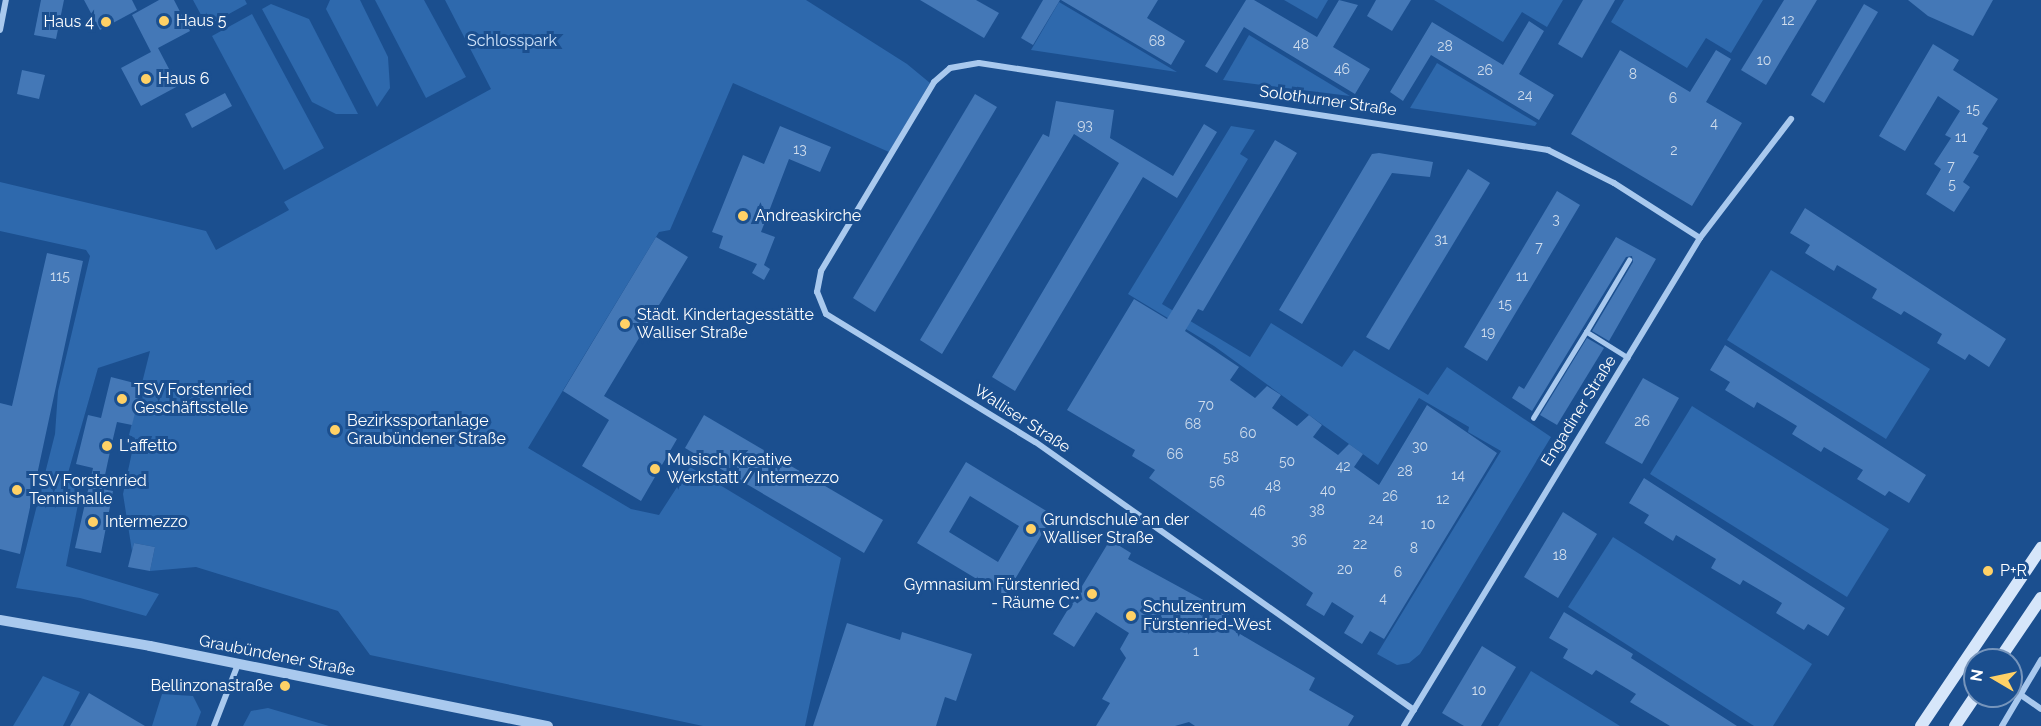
<!DOCTYPE html>
<meta charset="utf-8">
<style>
body{margin:0}
#map{position:relative;width:2041px;height:726px;overflow:hidden;background:#1b4f8f;font-family:Raleway,sans-serif}
div>[style]{position:absolute}
.green>*{inset:0;background:#2e69ad}
.building>*{inset:0;background:#4478b7}
.service>*{height:4.5px;margin:-2.25px;padding:0 2.25px;transform-origin:2.25px;border-radius:2.25px;background:#a9c9ee}
.minor>*{height:6px;margin:-3px;padding:0 3px;transform-origin:3px;border-radius:3px;background:#a9c9ee}
.tertiary>*{height:10px;margin:-5px;padding:0 5px;transform-origin:5px;border-radius:5px;background:#a9c9ee}
.secondary>*{height:12px;margin:-6px;padding:0 6px;transform-origin:6px;border-radius:6px;background:#d6e6fa}
.dots>*{width:16px;height:16px;translate:-50% -50%;box-sizing:border-box;border:3px solid #1b4f8f;border-radius:50%}
span{translate:-50% -50%;white-space:nowrap;text-align:center;line-height:1.15;-webkit-text-stroke:6px #1b4f8f;paint-order:stroke}
.number-label{font-size:14px;color:#d0dded}
.number-label span{-webkit-text-stroke-width:0}
.poi-label{font-size:16px;color:#fff}
.left{translate:0 -50%;text-align:left}
.right{translate:-100% -50%;text-align:right}
.park-label{font-size:16px;color:#cfe3fa}
.street-label{font-size:16px;color:#fff}
.north{position:absolute;left:1963px;top:648px;width:60px;height:60px;box-sizing:border-box;background:#1b4f8f;border:2px solid #7695bc;border-radius:50%;rotate:279deg;font-size:16px;font-weight:700;line-height:24px;text-align:center;color:#fff}
.north::after{content:'';display:block;margin:auto;width:21px;height:27px;background:#ffd166;clip-path:polygon(50% 0,100% 100%,50% 72%,0 100%)}
</style>
<div id="map">
<div class="green">
<div style="clip-path:polygon(193px 0,245px 0,247px 4px,207px 26px)"></div>
<div style="clip-path:polygon(330px 0,360px 0,388px 57px,390px 88px,377px 107px,326px 9px)"></div>
<div style="clip-path:polygon(375px 0,424px 0,466px 77px,426px 98px)"></div>
<div style="clip-path:polygon(445px 0,806px 0,907px 64px,930px 83px,889px 152px,733px 83px,670px 230px,659px 232px,528px 448px,631px 509px,659px 515px,690px 467px,841px 558px,805px 726px,703px 726px,370px 655px,338px 611px,196px 567px,150px 571px,155px 547px,134px 543px,132px 551px,123px 494px,135px 438px,129px 435px,150px 351px,98px 368px,66px 480px,81px 489px,66px 566px,159px 594px,146px 616px,80px 598px,16px 588px,55px 434px,58px 391px,90px 256px,86px 250px,0 231px,0 182px,206px 231px,216px 250px,289px 210px,284px 202px,491px 89px)"></div>
<div style="clip-path:polygon(1284px 0,1328px 0,1317px 19px)"></div>
<div style="clip-path:polygon(1434px 0,1563px 0,1547px 27px,1522px 12px,1503px 42px)"></div>
<div style="clip-path:polygon(1624px 0,1763px 0,1731px 53px,1706px 38px,1687px 68px,1611px 22px)"></div>
<div style="clip-path:polygon(1059px 2px,1177px 72px,1031px 50px)"></div>
<div style="clip-path:polygon(271px 4px,309px 19px,358px 114px,336px 114px,312px 102px,262px 9px)"></div>
<div style="clip-path:polygon(252px 14px,324px 148px,284px 170px,212px 36px)"></div>
<div style="clip-path:polygon(1249px 35px,1350px 96px,1223px 80px)"></div>
<div style="clip-path:polygon(1437px 63px,1537px 123px,1535px 126px,1410px 108px)"></div>
<div style="clip-path:polygon(1231px 126px,1255px 130px,1240px 154px,1248px 159px,1162px 304px,1250px 357px,1271px 323px,1342px 367px,1354px 350px,1428px 395px,1447px 367px,1551px 437px,1420px 654px,1409px 663px,1397px 665px,1377px 654px,1501px 451px,1468px 432px,1469px 427px,1419px 398px,1378px 465px,1214px 346px,1128px 294px)"></div>
<div style="clip-path:polygon(1771px 270px,1930px 369px,1886px 439px,1727px 340px)"></div>
<div style="clip-path:polygon(1692px 406px,1889px 529px,1847px 597px,1650px 474px)"></div>
<div style="clip-path:polygon(1613px 537px,1812px 664px,1773px 726px,1754px 726px,1568px 607px)"></div>
<div style="clip-path:polygon(1531px 671px,1620px 726px,1498px 726px)"></div>
<div style="clip-path:polygon(43px 676px,80px 692px,63px 726px,13px 726px)"></div>
<div style="clip-path:polygon(162px 694px,193px 696px,201px 712px,196px 726px,152px 726px)"></div>
<div style="clip-path:polygon(268px 708px,329px 726px,243px 726px,251px 711px)"></div>
</div>
<div class="building">
<div style="clip-path:polygon(41px 0,64px 0,56px 39px,34px 35px)"></div>
<div style="clip-path:polygon(84px 0,132px 0,137px 10px,100px 30px)"></div>
<div style="clip-path:polygon(159px 0,174px 0,190px 31px,158px 48px,178px 86px,141px 106px,121px 68px,151px 52px,132px 15px)"></div>
<div style="clip-path:polygon(920px 0,976px 0,999px 13px,984px 38px)"></div>
<div style="clip-path:polygon(1043px 0,1060px 0,1033px 45px,1021px 38px)"></div>
<div style="clip-path:polygon(1061px 0,1158px 0,1147px 18px,1185px 41px,1171px 65px)"></div>
<div style="clip-path:polygon(1246px 0,1254px 0,1317px 37px,1339px 0,1358px 5px,1333px 47px,1370px 69px,1355px 94px,1244px 27px,1217px 73px,1205px 66px)"></div>
<div style="clip-path:polygon(1376px 0,1411px 0,1392px 31px,1367px 16px)"></div>
<div style="clip-path:polygon(1583px 0,1615px 0,1582px 58px,1558px 44px)"></div>
<div style="clip-path:polygon(1784px 0,1817px 0,1766px 85px,1741px 70px)"></div>
<div style="clip-path:polygon(1908px 0,1993px 0,1973px 36px,1928px 16px)"></div>
<div style="clip-path:polygon(1864px 4px,1878px 12px,1824px 103px,1811px 95px)"></div>
<div style="clip-path:polygon(1529px 21px,1544px 31px,1519px 74px,1554px 95px,1539px 120px,1431px 55px,1403px 101px,1390px 92px,1432px 22px,1503px 65px)"></div>
<div style="clip-path:polygon(1933px 44px,1959px 60px,1953px 70px,1998px 99px,1982px 124px,1988px 128px,1973px 153px,1979px 156px,1963px 182px,1970px 187px,1954px 212px,1926px 194px,1941px 169px,1934px 164px,1951px 138px,1945px 135px,1960px 111px,1938px 96px,1905px 151px,1879px 136px)"></div>
<div style="clip-path:polygon(1620px 50px,1690px 92px,1716px 50px,1731px 59px,1706px 102px,1742px 123px,1692px 206px,1571px 134px)"></div>
<div style="clip-path:polygon(22px 70px,45px 75px,39px 99px,17px 94px)"></div>
<div style="clip-path:polygon(225px 93px,232px 106px,192px 128px,185px 114px)"></div>
<div style="clip-path:polygon(975px 94px,997px 107px,875px 312px,853px 298px)"></div>
<div style="clip-path:polygon(1056px 101px,1114px 110px,1110px 138px,1173px 176px,1204px 124px,1217px 132px,1177px 198px,1143px 177px,1015px 391px,992px 377px,1119px 163px,1074px 134px,942px 354px,920px 340px,1043px 134px,1049px 137px)"></div>
<div style="clip-path:polygon(780px 126px,831px 147px,820px 172px,789px 159px,761px 232px,775px 237px,764px 265px,770px 269px,764px 280px,752px 273px,757px 264px,719px 248px,723px 236px,712px 232px,743px 155px,764px 164px)"></div>
<div style="clip-path:polygon(1275px 140px,1297px 153px,1203px 311px,1198px 309px,1185px 331px,1239px 367px,1230px 380px,1255px 398px,1267px 386px,1281px 395px,1272px 408px,1297px 426px,1309px 415px,1322px 425px,1313px 437px,1338px 455px,1349px 444px,1363px 454px,1354px 467px,1379px 485px,1427px 405px,1497px 453px,1384px 639px,1370px 631px,1362px 644px,1344px 633px,1354px 616px,1332px 602px,1324px 616px,1306px 605px,1313px 593px,1149px 478px,1155px 470px,1132px 456px,1135px 450px,1067px 410px,1134px 299px,1167px 319px)"></div>
<div style="clip-path:polygon(1379px 153px,1433px 162px,1430px 177px,1392px 173px,1302px 324px,1279px 310px,1372px 154px)"></div>
<div style="clip-path:polygon(1468px 169px,1490px 183px,1389px 350px,1366px 337px)"></div>
<div style="clip-path:polygon(1557px 191px,1580px 205px,1487px 361px,1464px 347px)"></div>
<div style="clip-path:polygon(1805px 208px,2006px 339px,1989px 367px,1969px 354px,1965px 360px,1937px 343px,1942px 334px,1904px 311px,1901px 315px,1872px 298px,1877px 289px,1837px 265px,1834px 271px,1805px 253px,1810px 245px,1790px 233px)"></div>
<div style="clip-path:polygon(656px 237px,688px 257px,604px 396px,677px 439px,641px 501px,582px 466px,609px 420px,563px 391px)"></div>
<div style="clip-path:polygon(1616px 237px,1656px 259px,1609px 341px,1592px 331px,1633px 262px,1632px 256px,1626px 257px,1532px 411px,1512px 398px,1519px 386px,1524px 389px)"></div>
<div style="clip-path:polygon(47px 253px,83px 261px,20px 554px,0 549px,0 403px,12px 406px)"></div>
<div style="clip-path:polygon(1587px 338px,1604px 348px,1557px 425px,1540px 415px)"></div>
<div style="clip-path:polygon(1725px 345px,1926px 475px,1909px 503px,1889px 491px,1885px 496px,1857px 479px,1863px 470px,1824px 447px,1821px 452px,1792px 434px,1797px 426px,1757px 402px,1754px 408px,1725px 390px,1730px 382px,1710px 370px)"></div>
<div style="clip-path:polygon(111px 377px,142px 385px,132px 425px,117px 422px,111px 447px,102px 489px,113px 491px,101px 553px,75px 548px,93px 468px,76px 464px,88px 415px,101px 418px)"></div>
<div style="clip-path:polygon(1643px 378px,1679px 398px,1642px 464px,1605px 443px)"></div>
<div style="clip-path:polygon(704px 415px,883px 520px,864px 553px,685px 448px)"></div>
<div style="clip-path:polygon(evenodd,966px 462px,1053px 515px,1005px 596px,917px 543px,966px 462px,970px 496px,1019px 526px,998px 562px,949px 532px,970px 496px)"></div>
<div style="clip-path:polygon(1644px 478px,1845px 608px,1828px 636px,1808px 624px,1804px 630px,1776px 613px,1782px 603px,1743px 580px,1740px 585px,1711px 568px,1716px 559px,1676px 535px,1673px 541px,1644px 523px,1649px 515px,1629px 503px)"></div>
<div style="clip-path:polygon(1563px 512px,1597px 534px,1558px 598px,1524px 577px)"></div>
<div style="clip-path:polygon(1110px 540px,1131px 553px,1128px 559px,1229px 614px,1223px 624px,1315px 678px,1309px 690px,1354px 716px,1348px 726px,1195px 726px,1189px 722px,1175px 726px,1096px 726px,1110px 703px,1102px 699px,1126px 658px,1120px 649px,1129px 633px,1096px 612px,1074px 647px,1053px 634px)"></div>
<div style="clip-path:polygon(134px 543px,155px 547px,150px 571px,128px 567px)"></div>
<div style="clip-path:polygon(1564px 612px,1633px 654px,1631px 658px,1737px 726px,1670px 726px,1630px 702px,1636px 694px,1596px 670px,1592px 675px,1563px 658px,1568px 649px,1549px 638px)"></div>
<div style="clip-path:polygon(847px 623px,900px 640px,902px 632px,972px 654px,956px 701px,945px 697px,936px 726px,813px 726px)"></div>
<div style="clip-path:polygon(1482px 646px,1516px 667px,1481px 726px,1464px 726px,1442px 713px)"></div>
<div style="clip-path:polygon(89px 693px,145px 726px,70px 726px)"></div>
</div>
<div class="service">
<div style="left:1628px;top:358px;width:49px;rotate:-148.2deg"></div>
<div style="left:1586px;top:332px;width:84px;rotate:-59.2deg"></div>
<div style="left:1533px;top:418px;width:101px;rotate:-58.4deg"></div>
</div>
<div class="minor">
<div style="left:0;top:30px;width:31px;rotate:-79deg"></div>
<div style="left:2021px;top:695px;width:24px;rotate:35deg"></div>
<div style="left:1414px;top:710px;width:464px;rotate:-144.7deg"></div>
<div style="left:1035px;top:442px;width:245px;rotate:-148.5deg"></div>
<div style="left:826px;top:314px;width:24px;rotate:-112deg"></div>
<div style="left:817px;top:292px;width:21px;rotate:-79deg"></div>
<div style="left:821px;top:271px;width:220px;rotate:-59.1deg"></div>
<div style="left:934px;top:82px;width:21px;rotate:-41deg"></div>
<div style="left:950px;top:68px;width:29px;rotate:-10deg"></div>
<div style="left:979px;top:63px;width:576px;rotate:8.69deg"></div>
<div style="left:1548px;top:150px;width:74px;rotate:26.6deg"></div>
<div style="left:1614px;top:183px;width:102px;rotate:32.6deg"></div>
<div style="left:214px;top:726px;width:66px;rotate:-68.8deg"></div>
<div style="left:1404px;top:726px;width:571px;rotate:-58.76deg"></div>
<div style="left:1700px;top:238px;width:150px;rotate:-52.6deg"></div>
<div style="left:2002px;top:726px;width:77px;rotate:-59.4deg"></div>
</div>
<div class="tertiary">
<div style="left:0;top:620px;width:152px;rotate:9.8deg"></div>
<div style="left:150px;top:646px;width:406px;rotate:11.4deg"></div>
</div>
<div class="secondary">
<div style="left:1999px;top:660px;width:75px;rotate:-55.9deg"></div>
<div style="left:1921px;top:726px;width:215px;rotate:-56deg"></div>
<div style="left:1955px;top:726px;width:36px;rotate:-56deg"></div>
</div>
<div class="dots">
<div style="left:164px;top:21px;background:#ffd166"></div>
<div style="left:106px;top:22px;background:#ffd166"></div>
<div style="left:146px;top:79px;background:#ffd166"></div>
<div style="left:743px;top:216px;background:#ffd166"></div>
<div style="left:625px;top:324px;background:#ffd166"></div>
<div style="left:122px;top:399px;background:#ffd166"></div>
<div style="left:335px;top:430px;background:#ffd166"></div>
<div style="left:107px;top:446px;background:#ffd166"></div>
<div style="left:655px;top:469px;background:#ffd166"></div>
<div style="left:17px;top:490px;background:#ffd166"></div>
<div style="left:93px;top:522px;background:#ffd166"></div>
<div style="left:1031px;top:529px;background:#ffd166"></div>
<div style="left:1988px;top:571px;background:#ffd166"></div>
<div style="left:1092px;top:594px;background:#ffd166"></div>
<div style="left:1131px;top:616px;background:#ffd166"></div>
<div style="left:285px;top:686px;background:#ffd166"></div>
</div>
<div class="number-label">
<span style="left:1788px;top:20px">12</span>
<span style="left:1157px;top:41px">68</span>
<span style="left:1301px;top:44px">48</span>
<span style="left:1445px;top:46px">28</span>
<span style="left:1764px;top:60px">10</span>
<span style="left:1342px;top:69px">46</span>
<span style="left:1485px;top:70px">26</span>
<span style="left:1633px;top:74px">8</span>
<span style="left:1525px;top:95px">24</span>
<span style="left:1673px;top:98px">6</span>
<span style="left:1973px;top:109px">15</span>
<span style="left:1714px;top:123px">4</span>
<span style="left:1085px;top:125px">93</span>
<span style="left:1961px;top:137px">11</span>
<span style="left:800px;top:149px">13</span>
<span style="left:1674px;top:150px">2</span>
<span style="left:1951px;top:166px">7</span>
<span style="left:1952px;top:184px">5</span>
<span style="left:1556px;top:219px">3</span>
<span style="left:1441px;top:239px">31</span>
<span style="left:1539px;top:247px">7</span>
<span style="left:60px;top:276px">115</span>
<span style="left:1522px;top:276px">11</span>
<span style="left:1505px;top:304px">15</span>
<span style="left:1488px;top:332px">19</span>
<span style="left:1206px;top:405px">70</span>
<span style="left:1642px;top:421px">26</span>
<span style="left:1193px;top:424px">68</span>
<span style="left:1248px;top:433px">60</span>
<span style="left:1420px;top:446px">30</span>
<span style="left:1175px;top:454px">66</span>
<span style="left:1231px;top:457px">58</span>
<span style="left:1287px;top:461px">50</span>
<span style="left:1343px;top:466px">42</span>
<span style="left:1405px;top:471px">28</span>
<span style="left:1458px;top:475px">14</span>
<span style="left:1217px;top:481px">56</span>
<span style="left:1273px;top:486px">48</span>
<span style="left:1328px;top:490px">40</span>
<span style="left:1390px;top:496px">26</span>
<span style="left:1443px;top:499px">12</span>
<span style="left:1317px;top:510px">38</span>
<span style="left:1258px;top:511px">46</span>
<span style="left:1376px;top:519px">24</span>
<span style="left:1428px;top:524px">10</span>
<span style="left:1299px;top:540px">36</span>
<span style="left:1360px;top:544px">22</span>
<span style="left:1414px;top:548px">8</span>
<span style="left:1560px;top:555px">18</span>
<span style="left:1345px;top:569px">20</span>
<span style="left:1398px;top:572px">6</span>
<span style="left:1383px;top:598px">4</span>
<span style="left:1196px;top:651px">1</span>
<span style="left:1479px;top:690px">10</span>
</div>
<div class="poi-label">
<span class="left" style="left:176px;top:21px">Haus 5</span>
<span class="right" style="left:94px;top:22px">Haus 4</span>
<span class="left" style="left:158px;top:79px">Haus 6</span>
<span class="left" style="left:755px;top:216px">Andreaskirche</span>
<span class="left" style="left:637px;top:324px">Städt. Kindertagesstätte<br>Walliser Straße</span>
<span class="left" style="left:134px;top:399px">TSV Forstenried<br>Geschäftsstelle</span>
<span class="left" style="left:347px;top:430px">Bezirkssportanlage<br>Graubündener Straße</span>
<span class="left" style="left:119px;top:446px">L'affetto</span>
<span class="left" style="left:667px;top:469px">Musisch Kreative<br>Werkstatt / Intermezzo</span>
<span class="left" style="left:29px;top:490px">TSV Forstenried<br>Tennishalle</span>
<span class="left" style="left:1043px;top:529px">Grundschule an der<br>Walliser Straße</span>
<span class="left" style="left:105px;top:522px">Intermezzo</span>
<span class="left" style="left:2000px;top:571px">P+R</span>
<span class="right" style="left:1080px;top:594px">Gymnasium Fürstenried<br>- Räume C**</span>
<span class="left" style="left:1143px;top:616px">Schulzentrum<br>Fürstenried-West</span>
<span class="right" style="left:273px;top:686px">Bellinzonastraße</span>
</div>
<div class="park-label">
<span style="left:512px;top:41px">Schlosspark</span>
</div>
<div class="street-label">
<span style="left:1328px;top:101px;rotate:8deg">Solothurner Straße</span>
<span style="left:1579px;top:411px;rotate:-58deg">Engadiner Straße</span>
<span style="left:1022px;top:419px;rotate:33deg">Walliser Straße</span>
<span style="left:277px;top:656px;rotate:11deg">Graubündener Straße</span>
</div>
<div class="north">N</div>
</div>
